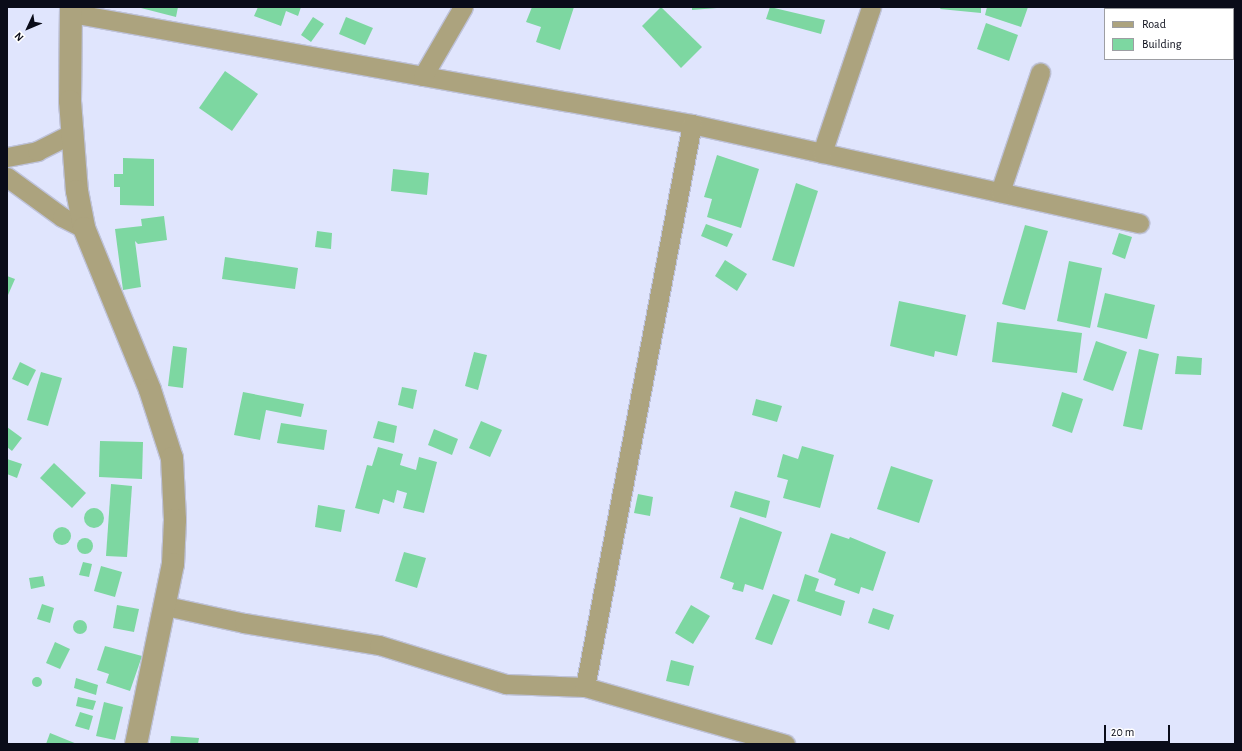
<!DOCTYPE html>
<style>
body{margin:0}
#map{position:relative;width:1242px;height:751px;overflow:hidden;background:#e0e5fd;font-family:"Alegreya Sans",sans-serif}
div>[style]{position:absolute}
.building>*{inset:0;background:#7dd7a1}
.round{border-radius:50%}
.roads{filter:drop-shadow(1px 0 #bec2d9) drop-shadow(-1px 0 #bec2d9) drop-shadow(0 1px #bec2d9) drop-shadow(0 -1px #bec2d9)}
.minor>*{height:19px;margin:-9.5px;padding:0 9.5px;transform-origin:9.5px;border-radius:9.5px;background:#aca37e}
.tertiary>*{height:22px;margin:-11px;padding:0 11px;transform-origin:11px;border-radius:11px;background:#aca37e}
span{translate:-50% -50%;white-space:nowrap;text-align:center;line-height:1.15;-webkit-text-stroke:4px #fff;paint-order:stroke}
.frame{position:absolute;inset:0;border:8px solid #0a0c19;pointer-events:none}
.legend{position:absolute;left:1104px;top:8px;width:130px;height:52px;box-sizing:border-box;background:#fff;border:1px solid #9d9ea3;margin:0;padding:5px 7px;list-style:none;font-size:12px;color:#0a0c19}
.legend li{display:flex;align-items:center;gap:8px;height:20px}
.legend b{width:20px;border:1px solid #9d9ea3}
.north{position:absolute;left:8px;top:8px;width:40px;height:40px;-webkit-text-stroke:3px #fff;paint-order:stroke;rotate:226deg;font-size:11px;font-weight:700;line-height:16px;text-align:center;color:#0a0c19}
.north::after{content:'';display:block;margin:auto;width:14px;height:18px;background:#0a0c19;clip-path:polygon(50% 0,100% 100%,50% 72%,0 100%)}
.scale{position:absolute;left:1104px;top:725px;width:66px;height:18px;box-sizing:border-box;border:2px solid #0a0c19;border-top:0;padding-left:5px;font-size:12px;line-height:14px;white-space:nowrap;color:#0a0c19;-webkit-text-stroke:3px #fff;paint-order:stroke}
</style>
<div id="map">
<div class="building">
<div style="clip-path:polygon(137px 7px,178px 7px,176px 17px)"></div>
<div style="clip-path:polygon(258px 7px,301px 7px,298px 16px,286px 11px,281px 26px,254px 16px)"></div>
<div style="clip-path:polygon(532px 7px,574px 7px,560px 50px,536px 42px,541px 27px,526px 22px)"></div>
<div style="clip-path:polygon(661px 7px,702px 47px,681px 68px,642px 26px)"></div>
<div style="clip-path:polygon(692px 7px,717px 7px,717px 8px,692px 10px)"></div>
<div style="clip-path:polygon(770px 7px,825px 20px,821px 34px,766px 19px)"></div>
<div style="clip-path:polygon(941px 7px,981px 7px,981px 13px,940px 9px)"></div>
<div style="clip-path:polygon(987px 7px,1028px 7px,1021px 27px,985px 15px)"></div>
<div style="clip-path:polygon(313px 17px,324px 24px,311px 42px,301px 35px)"></div>
<div style="clip-path:polygon(346px 17px,373px 28px,365px 45px,339px 34px)"></div>
<div style="clip-path:polygon(986px 23px,1018px 35px,1009px 61px,977px 49px)"></div>
<div style="clip-path:polygon(225px 71px,258px 94px,232px 131px,199px 108px)"></div>
<div style="clip-path:polygon(717px 155px,759px 169px,741px 228px,707px 217px,712px 199px,704px 197px)"></div>
<div style="clip-path:polygon(123px 158px,154px 159px,154px 206px,120px 205px,120px 187px,114px 187px,114px 174px,123px 174px)"></div>
<div style="clip-path:polygon(393px 169px,429px 173px,427px 195px,391px 191px)"></div>
<div style="clip-path:polygon(796px 183px,818px 191px,794px 267px,772px 260px)"></div>
<div style="clip-path:polygon(164px 216px,167px 240px,138px 244px,135px 241px,141px 287px,123px 290px,115px 229px,142px 226px,141px 219px)"></div>
<div style="clip-path:polygon(706px 224px,733px 234px,727px 247px,701px 236px)"></div>
<div style="clip-path:polygon(1025px 225px,1048px 231px,1025px 310px,1002px 304px)"></div>
<div style="clip-path:polygon(317px 231px,332px 233px,331px 249px,315px 247px)"></div>
<div style="clip-path:polygon(1119px 233px,1132px 237px,1125px 259px,1112px 254px)"></div>
<div style="clip-path:polygon(225px 257px,298px 268px,295px 289px,222px 279px)"></div>
<div style="clip-path:polygon(725px 260px,747px 274px,737px 291px,715px 276px)"></div>
<div style="clip-path:polygon(1069px 261px,1102px 268px,1090px 328px,1057px 321px)"></div>
<div style="clip-path:polygon(7px 276px,15px 279px,8px 295px,7px 295px)"></div>
<div style="clip-path:polygon(1105px 293px,1155px 305px,1147px 339px,1097px 327px)"></div>
<div style="clip-path:polygon(899px 301px,966px 315px,957px 356px,935px 351px,934px 357px,890px 346px)"></div>
<div style="clip-path:polygon(997px 322px,1082px 333px,1077px 373px,992px 362px)"></div>
<div style="clip-path:polygon(1096px 341px,1127px 352px,1113px 391px,1083px 380px)"></div>
<div style="clip-path:polygon(173px 346px,187px 348px,183px 388px,168px 386px)"></div>
<div style="clip-path:polygon(1139px 349px,1159px 354px,1142px 430px,1123px 426px)"></div>
<div style="clip-path:polygon(474px 352px,487px 355px,478px 390px,465px 386px)"></div>
<div style="clip-path:polygon(1177px 356px,1202px 358px,1201px 375px,1175px 374px)"></div>
<div style="clip-path:polygon(20px 362px,36px 370px,28px 386px,12px 379px)"></div>
<div style="clip-path:polygon(41px 372px,62px 378px,48px 426px,27px 420px)"></div>
<div style="clip-path:polygon(402px 387px,417px 390px,413px 409px,398px 405px)"></div>
<div style="clip-path:polygon(243px 392px,304px 404px,301px 417px,266px 410px,260px 440px,234px 435px)"></div>
<div style="clip-path:polygon(1062px 392px,1083px 399px,1072px 433px,1052px 426px)"></div>
<div style="clip-path:polygon(756px 399px,782px 406px,777px 422px,752px 415px)"></div>
<div style="clip-path:polygon(378px 421px,397px 426px,394px 443px,373px 438px)"></div>
<div style="clip-path:polygon(481px 421px,502px 430px,490px 457px,469px 448px)"></div>
<div style="clip-path:polygon(281px 423px,327px 430px,324px 450px,277px 443px)"></div>
<div style="clip-path:polygon(7px 427px,22px 438px,12px 451px,7px 447px)"></div>
<div style="clip-path:polygon(434px 429px,458px 439px,452px 455px,428px 445px)"></div>
<div style="clip-path:polygon(100px 441px,143px 442px,142px 479px,99px 477px)"></div>
<div style="clip-path:polygon(802px 446px,834px 455px,820px 508px,783px 498px,788px 480px,777px 477px,783px 454px,798px 459px)"></div>
<div style="clip-path:polygon(378px 447px,403px 454px,400px 465px,416px 470px,419px 457px,437px 462px,424px 513px,403px 508px,407px 493px,397px 490px,394px 503px,383px 499px,379px 514px,355px 508px,367px 465px,372px 466px)"></div>
<div style="clip-path:polygon(7px 459px,22px 464px,17px 478px,7px 474px)"></div>
<div style="clip-path:polygon(54px 463px,86px 493px,72px 508px,40px 478px)"></div>
<div style="clip-path:polygon(891px 466px,933px 480px,919px 523px,877px 509px)"></div>
<div style="clip-path:polygon(111px 484px,132px 486px,127px 557px,106px 556px)"></div>
<div style="clip-path:polygon(735px 491px,770px 501px,766px 518px,730px 507px)"></div>
<div style="clip-path:polygon(638px 494px,653px 497px,650px 516px,634px 513px)"></div>
<div style="clip-path:polygon(318px 505px,345px 510px,341px 532px,315px 527px)"></div>
<div class="round" style="left:84px;top:508px;width:20px;height:20px"></div>
<div style="clip-path:polygon(740px 517px,782px 532px,763px 590px,745px 584px,743px 592px,732px 589px,734px 583px,720px 578px)"></div>
<div class="round" style="left:53px;top:527px;width:18px;height:18px"></div>
<div style="clip-path:polygon(831px 533px,849px 539px,850px 537px,886px 552px,873px 591px,861px 587px,859px 594px,834px 585px,836px 579px,818px 572px)"></div>
<div class="round" style="left:77px;top:538px;width:16px;height:16px"></div>
<div style="clip-path:polygon(404px 552px,426px 558px,417px 588px,395px 581px)"></div>
<div style="clip-path:polygon(83px 562px,92px 564px,89px 577px,79px 575px)"></div>
<div style="clip-path:polygon(101px 566px,122px 572px,115px 597px,94px 591px)"></div>
<div style="clip-path:polygon(805px 574px,819px 579px,815px 591px,845px 601px,841px 616px,797px 601px)"></div>
<div style="clip-path:polygon(43px 576px,45px 586px,31px 589px,29px 578px)"></div>
<div style="clip-path:polygon(773px 594px,790px 600px,772px 645px,755px 639px)"></div>
<div style="clip-path:polygon(42px 604px,54px 608px,50px 623px,37px 619px)"></div>
<div style="clip-path:polygon(117px 605px,139px 609px,134px 632px,113px 628px)"></div>
<div style="clip-path:polygon(691px 605px,710px 616px,693px 644px,675px 633px)"></div>
<div style="clip-path:polygon(873px 608px,894px 615px,889px 630px,868px 623px)"></div>
<div class="round" style="left:73px;top:620px;width:14px;height:14px"></div>
<div style="clip-path:polygon(55px 642px,70px 649px,60px 669px,46px 663px)"></div>
<div style="clip-path:polygon(105px 646px,142px 656px,130px 691px,106px 683px,109px 674px,97px 670px)"></div>
<div style="clip-path:polygon(671px 660px,694px 666px,689px 686px,666px 681px)"></div>
<div class="round" style="left:32px;top:677px;width:10px;height:10px"></div>
<div style="clip-path:polygon(76px 678px,98px 685px,96px 695px,74px 688px)"></div>
<div style="clip-path:polygon(78px 697px,96px 701px,93px 710px,76px 706px)"></div>
<div style="clip-path:polygon(104px 702px,123px 707px,115px 740px,96px 736px)"></div>
<div style="clip-path:polygon(80px 712px,93px 716px,89px 730px,75px 726px)"></div>
<div style="clip-path:polygon(50px 733px,77px 744px,46px 744px)"></div>
<div style="clip-path:polygon(171px 736px,199px 738px,198px 744px,170px 744px)"></div>
</div>
<div class="roads">
<div class="minor">
<div style="left:71px;top:13px;width:631px;rotate:10.13deg"></div>
<div style="left:692px;top:124px;width:458px;rotate:12.5deg"></div>
<div style="left:423px;top:76px;width:80px;rotate:-59.9deg"></div>
<div style="left:822px;top:153px;width:154px;rotate:-71.4deg"></div>
<div style="left:7px;top:157px;width:31px;rotate:-11deg"></div>
<div style="left:37px;top:151px;width:40px;rotate:-26.6deg"></div>
<div style="left:7px;top:177px;width:68px;rotate:36deg"></div>
<div style="left:62px;top:217px;width:25px;rotate:27deg"></div>
<div style="left:1000px;top:192px;width:126px;rotate:-71.4deg"></div>
<div style="left:166px;top:606px;width:80px;rotate:12.3deg"></div>
<div style="left:244px;top:623px;width:137px;rotate:9.3deg"></div>
<div style="left:379px;top:645px;width:133px;rotate:17.1deg"></div>
<div style="left:506px;top:684px;width:79px;rotate:2.2deg"></div>
<div style="left:585px;top:687px;width:208px;rotate:15.9deg"></div>
<div style="left:585px;top:687px;width:573px;rotate:-79.24deg"></div>
</div>
<div class="tertiary">
<div style="left:71px;top:7px;width:94px;rotate:90.6deg"></div>
<div style="left:70px;top:101px;width:90px;rotate:85.6deg"></div>
<div style="left:77px;top:191px;width:38px;rotate:79deg"></div>
<div style="left:84px;top:228px;width:175px;rotate:67.8deg"></div>
<div style="left:150px;top:390px;width:71px;rotate:72.1deg"></div>
<div style="left:172px;top:458px;width:62px;rotate:87.2deg"></div>
<div style="left:175px;top:520px;width:44px;rotate:92.6deg"></div>
<div style="left:173px;top:564px;width:184px;rotate:101.6deg"></div>
</div>
</div>
<div class="frame"></div>
<ul class="legend">
<li><b style="height:5px;background:#aca37e"></b>Road</li>
<li><b style="height:11px;background:#7dd7a1"></b>Building</li>
</ul>
<div class="north">N</div>
<div class="scale">20 m</div>
</div>
